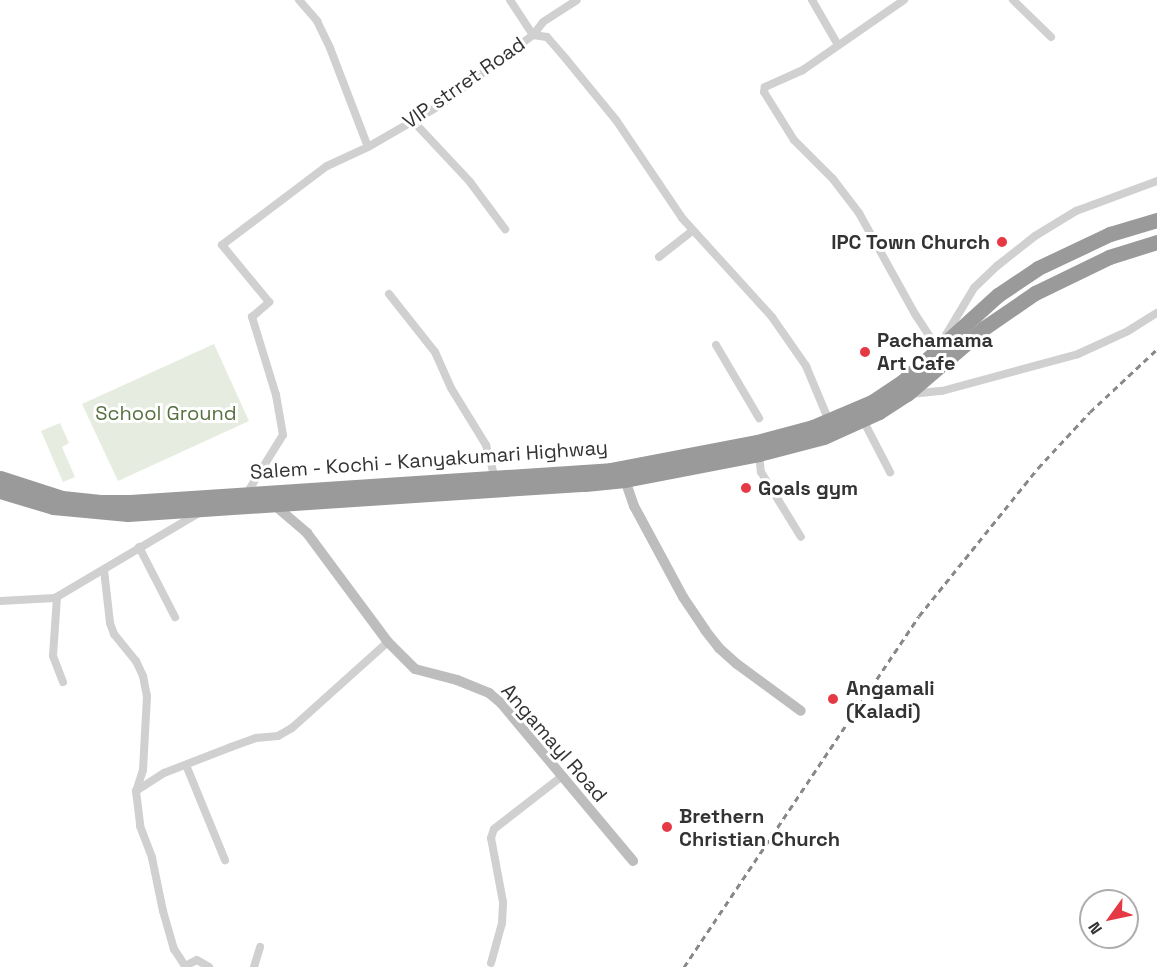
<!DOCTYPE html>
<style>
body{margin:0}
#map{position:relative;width:1157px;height:967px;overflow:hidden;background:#fff;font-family:"Space Grotesk",sans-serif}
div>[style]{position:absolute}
.green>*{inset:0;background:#e6ecdf}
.street>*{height:8px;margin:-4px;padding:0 4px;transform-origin:4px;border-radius:4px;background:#d0d0d0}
.secondary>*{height:10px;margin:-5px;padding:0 5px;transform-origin:5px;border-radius:5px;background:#bdbdbd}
.highway>*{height:15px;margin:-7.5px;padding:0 7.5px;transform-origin:7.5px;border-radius:7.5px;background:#9a9a9a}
.rail>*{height:3px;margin-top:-1.5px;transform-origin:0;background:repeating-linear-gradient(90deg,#888 0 6px,transparent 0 10.5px)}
.dots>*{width:16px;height:16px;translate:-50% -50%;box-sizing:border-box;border:3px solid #fff;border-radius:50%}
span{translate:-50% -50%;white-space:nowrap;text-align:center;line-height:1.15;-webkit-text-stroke:6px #fff;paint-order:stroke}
.street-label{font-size:20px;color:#333}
.poi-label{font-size:20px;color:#333;font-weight:700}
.right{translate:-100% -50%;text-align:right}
.left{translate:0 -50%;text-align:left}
.park-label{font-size:20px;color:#56703f}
.north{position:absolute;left:1079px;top:889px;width:60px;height:60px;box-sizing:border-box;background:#fff;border:2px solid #adadad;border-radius:50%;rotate:237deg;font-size:16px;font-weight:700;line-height:24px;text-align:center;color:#333}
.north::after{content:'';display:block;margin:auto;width:21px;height:27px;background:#e63946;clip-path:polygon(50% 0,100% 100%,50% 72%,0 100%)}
</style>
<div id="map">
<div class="green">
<div style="clip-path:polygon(214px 344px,249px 421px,118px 481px,82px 404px)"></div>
<div style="clip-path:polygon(60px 423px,69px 443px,62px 447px,75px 477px,63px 482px,41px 431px)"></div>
</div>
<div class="street">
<div style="left:299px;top:0;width:28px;rotate:49deg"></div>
<div style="left:317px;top:21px;width:30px;rotate:64deg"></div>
<div style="left:330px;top:48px;width:106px;rotate:69deg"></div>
<div style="left:510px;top:0;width:42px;rotate:56.7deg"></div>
<div style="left:533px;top:35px;width:16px;rotate:-52deg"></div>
<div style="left:543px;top:22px;width:40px;rotate:-32.9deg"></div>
<div style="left:812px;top:0;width:52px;rotate:60deg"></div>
<div style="left:904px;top:0;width:123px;rotate:145.3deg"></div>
<div style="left:803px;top:70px;width:42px;rotate:155.9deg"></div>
<div style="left:765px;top:87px;width:5px;rotate:101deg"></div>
<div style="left:764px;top:92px;width:57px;rotate:58deg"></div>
<div style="left:794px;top:140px;width:55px;rotate:45deg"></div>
<div style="left:833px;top:179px;width:43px;rotate:52.6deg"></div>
<div style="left:859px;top:213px;width:115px;rotate:61deg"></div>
<div style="left:915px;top:314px;width:42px;rotate:56.7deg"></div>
<div style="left:1013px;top:0;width:53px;rotate:44.2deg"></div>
<div style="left:413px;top:121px;width:83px;rotate:46.9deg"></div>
<div style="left:470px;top:182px;width:59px;rotate:53.3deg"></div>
<div style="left:659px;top:257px;width:42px;rotate:-38.2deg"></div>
<div style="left:389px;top:294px;width:74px;rotate:51.6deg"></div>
<div style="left:435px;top:352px;width:39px;rotate:66deg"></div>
<div style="left:451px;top:388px;width:67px;rotate:58.4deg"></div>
<div style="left:486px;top:445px;width:34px;rotate:75deg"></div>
<div style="left:944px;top:338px;width:58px;rotate:-59deg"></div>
<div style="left:974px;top:288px;width:32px;rotate:-44deg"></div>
<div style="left:997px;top:266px;width:48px;rotate:-38.3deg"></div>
<div style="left:1035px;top:236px;width:48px;rotate:-31.4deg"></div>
<div style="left:1076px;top:211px;width:86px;rotate:-20.3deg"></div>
<div style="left:716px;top:345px;width:85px;rotate:59.5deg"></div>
<div style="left:911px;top:394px;width:31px;rotate:-6deg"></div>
<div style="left:942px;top:391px;width:141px;rotate:-15.2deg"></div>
<div style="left:1078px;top:354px;width:55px;rotate:-24.7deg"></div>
<div style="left:1128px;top:331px;width:34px;rotate:-32deg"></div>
<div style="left:863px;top:420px;width:59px;rotate:62.6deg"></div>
<div style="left:759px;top:454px;width:18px;rotate:84deg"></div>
<div style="left:761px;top:472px;width:76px;rotate:58.4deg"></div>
<div style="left:247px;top:493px;width:68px;rotate:-58.2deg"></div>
<div style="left:283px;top:435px;width:41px;rotate:-99.9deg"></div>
<div style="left:276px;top:395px;width:82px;rotate:-107.1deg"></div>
<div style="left:252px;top:317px;width:23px;rotate:-41deg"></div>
<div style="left:269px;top:302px;width:74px;rotate:-129.5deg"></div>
<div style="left:222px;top:245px;width:131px;rotate:-37deg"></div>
<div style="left:327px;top:166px;width:45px;rotate:-24.9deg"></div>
<div style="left:368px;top:147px;width:82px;rotate:-30deg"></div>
<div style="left:439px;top:106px;width:118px;rotate:-37.1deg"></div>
<div style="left:533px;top:35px;width:14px;rotate:8deg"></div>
<div style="left:547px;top:37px;width:29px;rotate:49deg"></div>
<div style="left:566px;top:59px;width:79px;rotate:50.7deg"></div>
<div style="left:616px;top:120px;width:118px;rotate:56deg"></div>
<div style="left:682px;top:218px;width:134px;rotate:47.7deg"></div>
<div style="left:772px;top:317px;width:60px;rotate:55.2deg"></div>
<div style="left:806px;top:366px;width:60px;rotate:67.3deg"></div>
<div style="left:139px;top:547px;width:79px;rotate:62.8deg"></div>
<div style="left:104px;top:570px;width:53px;rotate:83.5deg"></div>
<div style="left:110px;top:623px;width:12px;rotate:70deg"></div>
<div style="left:114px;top:634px;width:35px;rotate:51deg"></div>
<div style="left:136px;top:661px;width:17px;rotate:65deg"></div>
<div style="left:143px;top:676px;width:20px;rotate:79deg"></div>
<div style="left:147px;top:696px;width:74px;rotate:93.1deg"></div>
<div style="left:143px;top:770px;width:22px;rotate:108deg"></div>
<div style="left:136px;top:791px;width:35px;rotate:83deg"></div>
<div style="left:140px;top:826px;width:34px;rotate:69deg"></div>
<div style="left:152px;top:858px;width:54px;rotate:78.3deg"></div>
<div style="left:163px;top:911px;width:40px;rotate:74deg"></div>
<div style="left:174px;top:949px;width:20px;rotate:57deg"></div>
<div style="left:185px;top:966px;width:13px;rotate:-27deg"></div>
<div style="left:197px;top:960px;width:14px;rotate:30deg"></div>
<div style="left:57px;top:597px;width:59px;rotate:93.9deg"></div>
<div style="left:53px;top:656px;width:28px;rotate:69deg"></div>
<div style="left:0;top:601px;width:55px;rotate:-3.1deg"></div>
<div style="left:55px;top:598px;width:167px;rotate:-30.6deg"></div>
<div style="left:186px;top:765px;width:103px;rotate:67.7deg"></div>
<div style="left:136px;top:791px;width:33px;rotate:-33deg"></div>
<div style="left:164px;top:773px;width:72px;rotate:-21.2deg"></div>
<div style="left:231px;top:747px;width:27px;rotate:-20deg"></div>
<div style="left:256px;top:738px;width:22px;rotate:-5deg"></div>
<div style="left:278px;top:736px;width:16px;rotate:-30deg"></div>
<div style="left:292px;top:728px;width:129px;rotate:-41.9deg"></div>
<div style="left:491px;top:963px;width:41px;rotate:-74.6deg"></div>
<div style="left:502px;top:923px;width:21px;rotate:-87deg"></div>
<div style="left:503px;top:902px;width:65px;rotate:-100.6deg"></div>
<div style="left:491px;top:838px;width:9px;rotate:-72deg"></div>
<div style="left:494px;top:829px;width:85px;rotate:-37.8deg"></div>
<div style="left:254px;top:967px;width:21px;rotate:-73deg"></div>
</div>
<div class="secondary">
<div style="left:625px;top:480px;width:28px;rotate:71deg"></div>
<div style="left:634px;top:506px;width:103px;rotate:61.7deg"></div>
<div style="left:683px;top:597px;width:40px;rotate:56deg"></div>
<div style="left:705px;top:630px;width:23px;rotate:52deg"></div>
<div style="left:719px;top:648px;width:24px;rotate:42deg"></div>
<div style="left:737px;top:664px;width:79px;rotate:36.3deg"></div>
<div style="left:271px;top:502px;width:48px;rotate:40.7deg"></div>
<div style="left:307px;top:533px;width:136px;rotate:53.4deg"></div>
<div style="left:388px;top:642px;width:38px;rotate:45deg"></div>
<div style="left:415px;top:669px;width:43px;rotate:14.7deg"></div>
<div style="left:457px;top:680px;width:35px;rotate:22deg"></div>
<div style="left:489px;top:693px;width:16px;rotate:40deg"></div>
<div style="left:501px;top:703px;width:206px;rotate:50.1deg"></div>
</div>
<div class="highway">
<div style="left:0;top:478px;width:65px;rotate:17.9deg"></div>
<div style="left:62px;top:498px;width:36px;rotate:6deg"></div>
<div style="left:98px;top:502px;width:32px"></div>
<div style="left:130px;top:502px;width:481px;rotate:-3.8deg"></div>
<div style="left:610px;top:470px;width:150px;rotate:-10.8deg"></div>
<div style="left:757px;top:442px;width:58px;rotate:-15deg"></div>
<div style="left:813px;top:427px;width:64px;rotate:-23deg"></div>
<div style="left:872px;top:402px;width:36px;rotate:-34deg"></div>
<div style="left:902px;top:382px;width:130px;rotate:-42.2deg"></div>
<div style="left:998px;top:295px;width:48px;rotate:-34deg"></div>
<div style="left:1038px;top:268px;width:80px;rotate:-25.3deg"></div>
<div style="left:1110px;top:234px;width:49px;rotate:-16.6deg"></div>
<div style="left:0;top:491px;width:55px;rotate:16.8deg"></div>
<div style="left:53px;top:507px;width:75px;rotate:5.3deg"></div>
<div style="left:128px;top:514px;width:458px;rotate:-3.8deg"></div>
<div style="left:585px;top:484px;width:40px;rotate:-5.7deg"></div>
<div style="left:625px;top:480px;width:136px;rotate:-11deg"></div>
<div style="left:759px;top:454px;width:67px;rotate:-14.7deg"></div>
<div style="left:824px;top:437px;width:60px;rotate:-24.4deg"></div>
<div style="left:879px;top:412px;width:33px;rotate:-33deg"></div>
<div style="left:907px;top:394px;width:101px;rotate:-40.6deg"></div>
<div style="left:984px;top:328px;width:62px;rotate:-34.5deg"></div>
<div style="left:1035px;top:293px;width:82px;rotate:-25.9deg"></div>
<div style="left:1109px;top:257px;width:50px;rotate:-17.4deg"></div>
</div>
<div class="rail">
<div style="left:684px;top:967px;width:422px;rotate:-56.2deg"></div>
<div style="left:919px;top:616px;width:190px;rotate:-51.2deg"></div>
<div style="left:1038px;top:468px;width:76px;rotate:-47.1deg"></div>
<div style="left:1090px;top:412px;width:92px;rotate:-43.2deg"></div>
</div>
<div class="dots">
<div style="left:1002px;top:242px;background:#e63946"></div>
<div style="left:865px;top:352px;background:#e63946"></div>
<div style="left:746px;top:488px;background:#e63946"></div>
<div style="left:833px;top:699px;background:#e63946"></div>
<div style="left:667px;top:827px;background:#e63946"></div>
</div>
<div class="street-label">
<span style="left:464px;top:83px;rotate:-35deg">VIP strret Road</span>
<span style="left:429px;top:460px;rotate:-4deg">Salem - Kochi - Kanyakumari Highway</span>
<span style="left:554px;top:743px;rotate:49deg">Angamayl Road</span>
</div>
<div class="poi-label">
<span class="right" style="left:990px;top:242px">IPC Town Church</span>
<span class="left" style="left:877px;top:352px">Pachamama<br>Art Cafe</span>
<span class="left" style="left:758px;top:488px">Goals gym</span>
<span class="left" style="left:846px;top:700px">Angamali<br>(Kaladi)</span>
<span class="left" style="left:679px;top:828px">Brethern<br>Christian Church</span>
</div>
<div class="park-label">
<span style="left:166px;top:413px">School Ground</span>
</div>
<div class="north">N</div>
</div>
